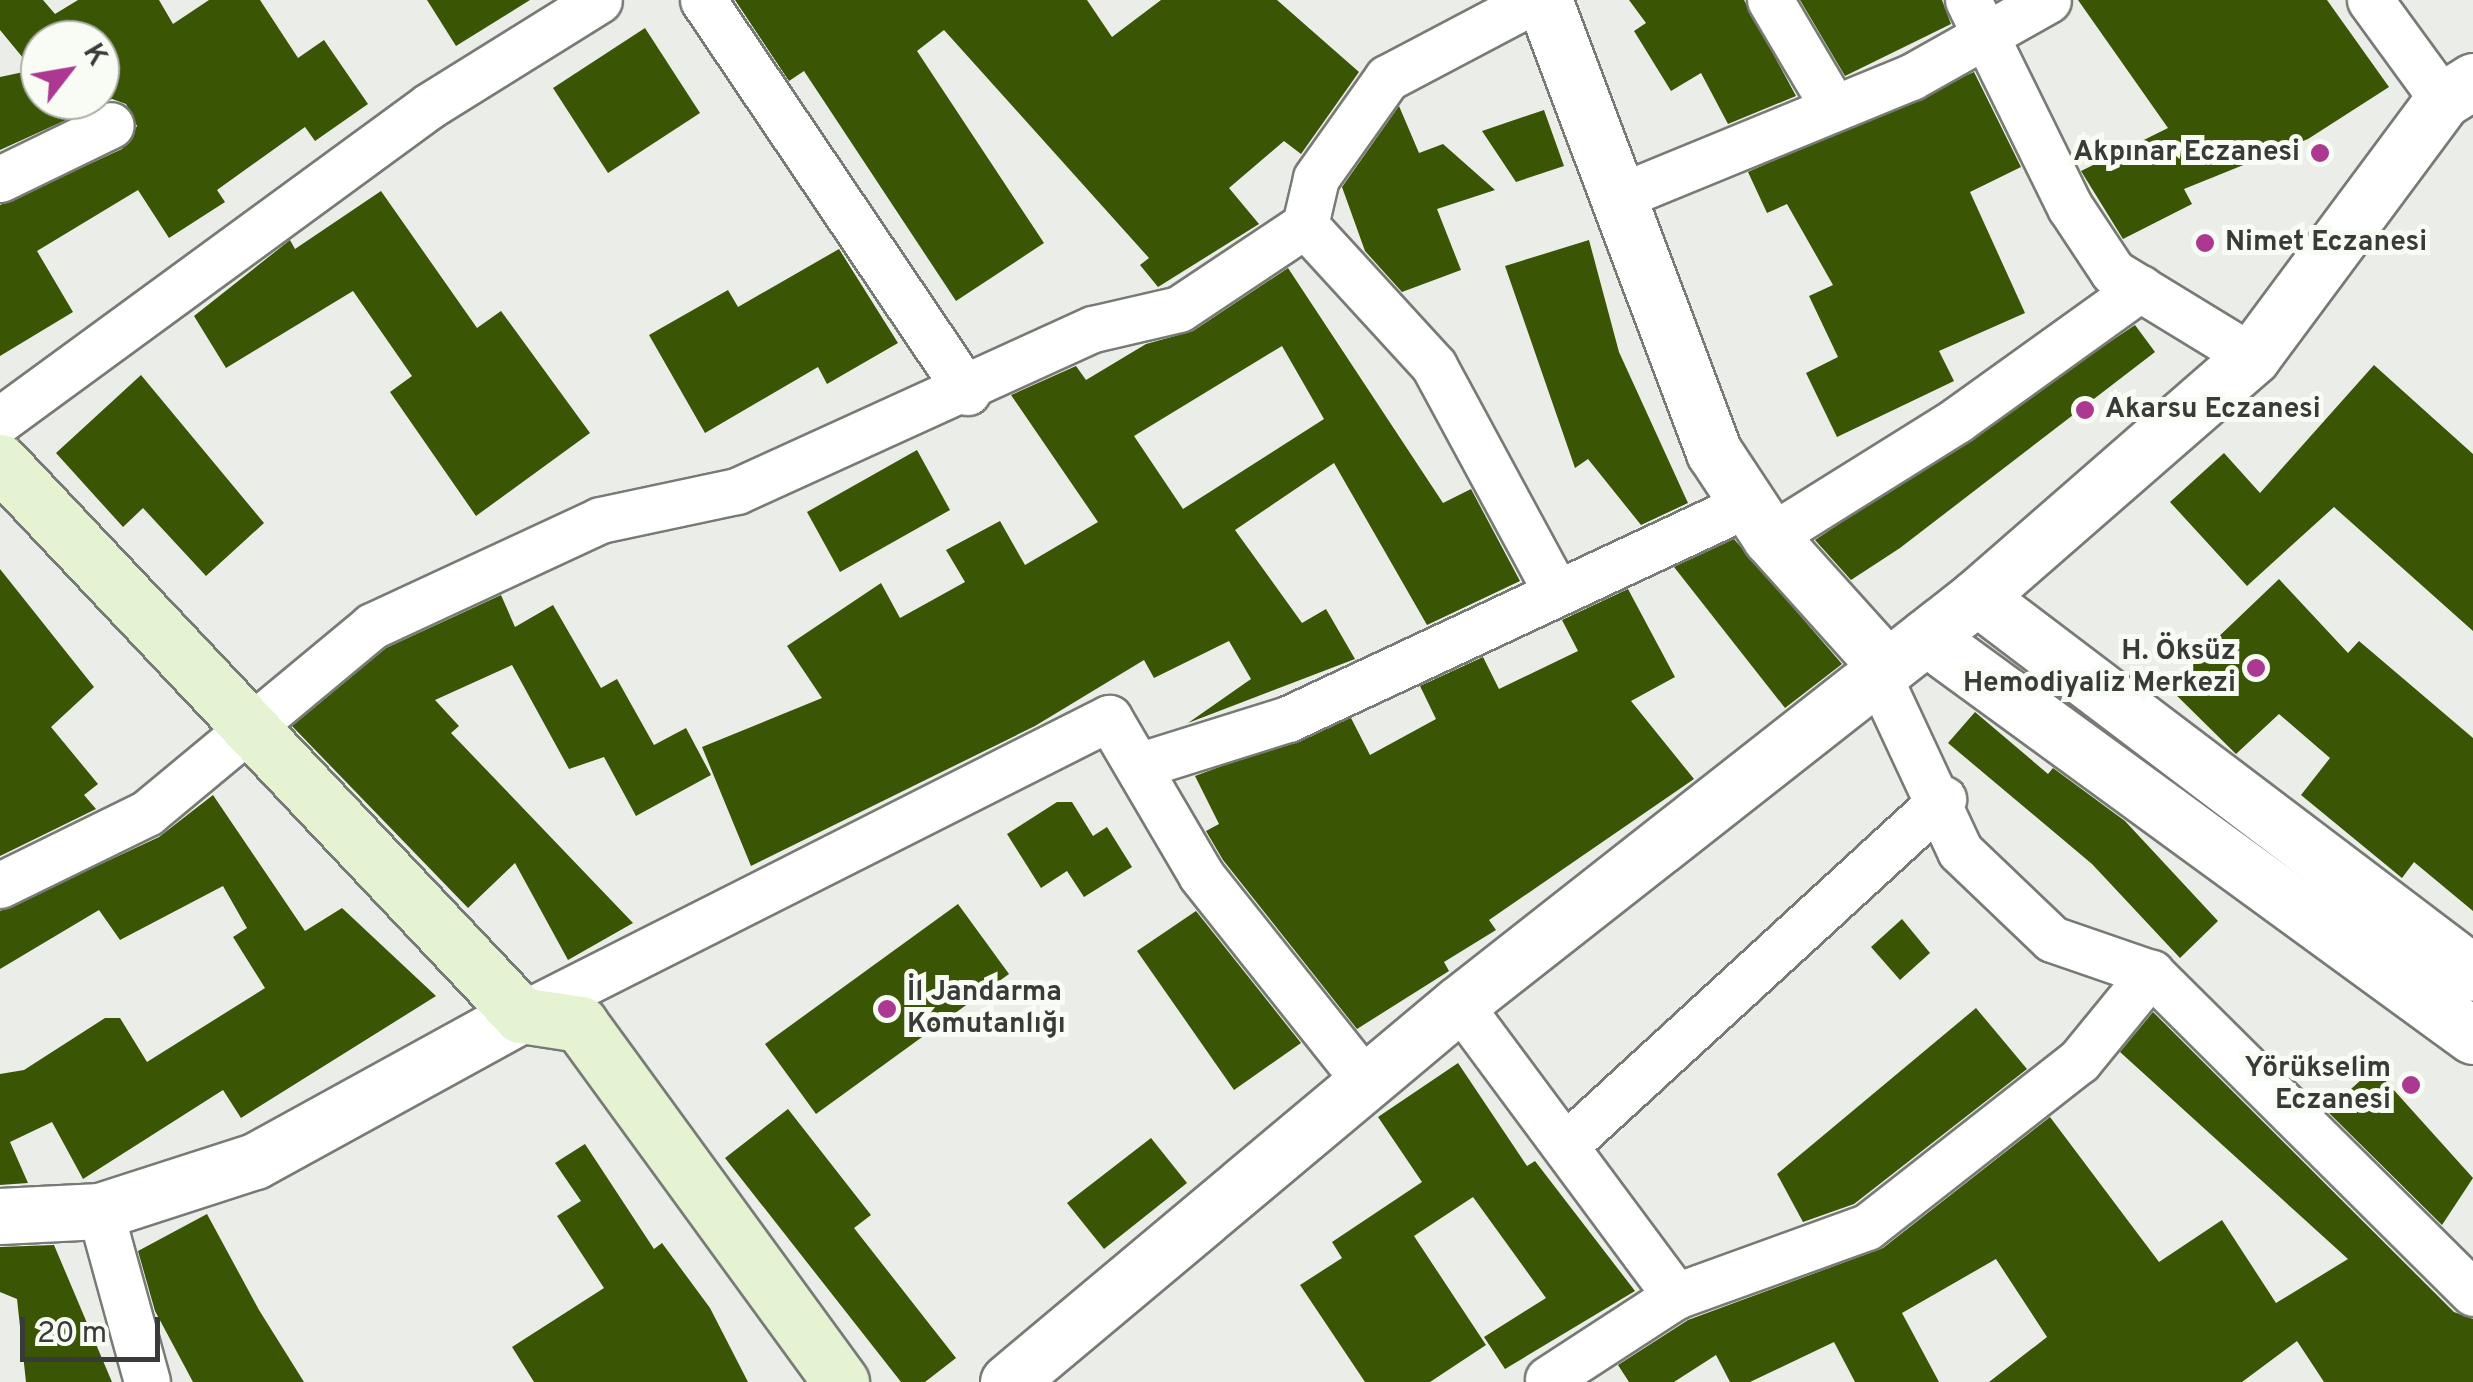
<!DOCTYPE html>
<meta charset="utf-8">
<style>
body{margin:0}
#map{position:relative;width:2473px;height:1382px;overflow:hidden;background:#ebeee8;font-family:Overpass,sans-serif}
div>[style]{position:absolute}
.building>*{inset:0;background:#3a5504}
.roads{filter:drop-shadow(2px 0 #787b75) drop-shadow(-2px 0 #787b75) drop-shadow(0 2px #787b75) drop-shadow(0 -2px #787b75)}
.minor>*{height:45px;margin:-22.5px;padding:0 22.5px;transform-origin:22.5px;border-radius:22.5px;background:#fff}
.tertiary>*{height:55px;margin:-27.5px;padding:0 27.5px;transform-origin:27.5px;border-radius:27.5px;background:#fff}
.secondary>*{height:55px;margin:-27.5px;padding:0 27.5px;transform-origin:27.5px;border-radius:27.5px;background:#e5f3d3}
.dots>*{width:28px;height:28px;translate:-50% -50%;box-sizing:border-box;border:5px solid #f8fcf5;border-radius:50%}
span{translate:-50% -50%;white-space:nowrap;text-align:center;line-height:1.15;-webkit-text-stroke:10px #f8fcf5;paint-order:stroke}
.poi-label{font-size:28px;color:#393b38;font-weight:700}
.right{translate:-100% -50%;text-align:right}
.left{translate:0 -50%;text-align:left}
.north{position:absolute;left:20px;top:20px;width:100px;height:100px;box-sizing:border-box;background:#f8fcf5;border:2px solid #acafa9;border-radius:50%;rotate:59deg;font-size:28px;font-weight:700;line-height:40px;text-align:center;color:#393b38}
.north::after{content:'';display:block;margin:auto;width:35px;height:45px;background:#ac3892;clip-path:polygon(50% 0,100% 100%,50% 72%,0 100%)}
.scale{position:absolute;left:20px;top:1317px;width:140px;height:45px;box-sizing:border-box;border:5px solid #393b38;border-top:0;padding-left:12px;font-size:30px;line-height:35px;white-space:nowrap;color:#393b38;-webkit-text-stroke:8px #f8fcf5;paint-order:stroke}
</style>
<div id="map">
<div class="building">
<div style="clip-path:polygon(evenodd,0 0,43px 0,55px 14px,78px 0,159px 0,173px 24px,209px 0,260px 0,298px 58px,324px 40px,368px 104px,315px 141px,305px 127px,217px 190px,225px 202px,169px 238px,138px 190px,37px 251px,73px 312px,0 356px,0 205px,122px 149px,137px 126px,126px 104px,112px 99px,0 150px,0 77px,33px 70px,0 30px,0 0,40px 40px,100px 40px,100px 100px,40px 100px,40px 40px)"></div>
<div style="clip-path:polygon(427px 0,530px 0,456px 46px)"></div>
<div style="clip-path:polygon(735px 0,1087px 0,1112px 37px,1161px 0,1277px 0,1359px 72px,1301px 154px,1284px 141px,1229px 188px,1259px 224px,1158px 287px,1140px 265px,1149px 258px,944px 30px,917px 51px,1044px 243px,956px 301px,804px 71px,789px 81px)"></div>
<div style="clip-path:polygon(1629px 0,1744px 0,1796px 96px,1728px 124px,1701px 73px,1671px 91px,1634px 31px,1646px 23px)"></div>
<div style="clip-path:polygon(1800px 0,1942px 0,1951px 24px,1845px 76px)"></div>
<div style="clip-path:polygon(2078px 0,2327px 0,2389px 87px,2308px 139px,2184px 189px,2192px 204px,2123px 239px,2081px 171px,2168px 128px)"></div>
<div style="clip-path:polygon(645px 28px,700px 113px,608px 173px,553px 88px)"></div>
<div style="clip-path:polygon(1974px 72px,2021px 167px,1970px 192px,2025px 313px,1939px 351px,1954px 381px,1837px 437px,1806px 373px,1838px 357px,1809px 296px,1833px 285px,1787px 204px,1767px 213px,1748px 172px)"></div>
<div style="clip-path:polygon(1399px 106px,1419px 153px,1443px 144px,1495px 190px,1437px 209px,1461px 270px,1402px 292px,1365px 251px,1342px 187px)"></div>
<div style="clip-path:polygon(1544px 110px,1564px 166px,1516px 182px,1482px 131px)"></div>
<div style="clip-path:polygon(381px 191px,477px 328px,501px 311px,590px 433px,476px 516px,390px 392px,412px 376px,353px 291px,226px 368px,194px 316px,290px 240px,295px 249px)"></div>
<div style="clip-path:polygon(1589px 240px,1619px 352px,1688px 503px,1641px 525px,1588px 459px,1575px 468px,1505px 266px)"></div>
<div style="clip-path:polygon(839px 249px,898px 343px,827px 384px,818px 367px,705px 433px,649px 335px,728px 290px,738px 307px)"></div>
<div style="clip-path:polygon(evenodd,1288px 268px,1443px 503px,1471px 489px,1520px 581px,1427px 625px,1334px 463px,1235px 530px,1302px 623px,1326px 609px,1355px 659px,1188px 723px,1251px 679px,1229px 641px,1154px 678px,1144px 660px,1035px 726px,751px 866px,702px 747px,822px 698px,787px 646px,881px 583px,900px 618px,965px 582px,946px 550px,1000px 521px,1025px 565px,1098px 522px,1011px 395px,1076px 366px,1086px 380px,1146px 344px,1193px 331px,1288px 268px,1282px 346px,1324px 419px,1183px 509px,1134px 436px,1282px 346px)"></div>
<div style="clip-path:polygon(2135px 325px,2155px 352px,1900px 548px,1851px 580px,1815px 540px)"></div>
<div style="clip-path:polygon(2374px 365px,2473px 454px,2473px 631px,2334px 507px,2247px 586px,2170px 502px,2224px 453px,2260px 493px)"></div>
<div style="clip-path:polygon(141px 375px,264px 523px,206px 576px,143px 508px,123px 527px,56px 453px)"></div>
<div style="clip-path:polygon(917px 450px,950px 510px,840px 572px,807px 512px)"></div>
<div style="clip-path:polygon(1734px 539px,1842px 664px,1785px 708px,1674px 567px)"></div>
<div style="clip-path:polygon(0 569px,94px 687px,51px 727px,98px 784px,84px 795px,96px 809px,0 856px)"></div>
<div style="clip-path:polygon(2279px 579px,2348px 653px,2359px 641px,2473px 738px,2473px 911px,2414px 862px,2402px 878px,2301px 795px,2330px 758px,2279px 714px,2236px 754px,2167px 686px)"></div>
<div style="clip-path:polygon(1628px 589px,1675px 677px,1631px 701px,1694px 779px,1489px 920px,1496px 930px,1444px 962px,1449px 971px,1357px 1029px,1223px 860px,1206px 831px,1219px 824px,1195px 776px,1351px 718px,1370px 755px,1436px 719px,1420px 686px,1483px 657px,1499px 689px,1578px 651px,1562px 620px)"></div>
<div style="clip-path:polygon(501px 595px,515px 627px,553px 605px,601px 688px,617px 679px,654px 745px,686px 728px,711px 775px,636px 816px,604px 757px,569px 769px,512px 665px,435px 700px,459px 726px,451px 733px,633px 923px,568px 960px,515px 863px,468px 908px,292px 726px,386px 648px)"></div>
<div style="clip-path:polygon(1975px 712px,2048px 774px,2053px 768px,2125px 821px,2218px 921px,2180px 958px,2092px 864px,1948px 743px)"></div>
<div style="clip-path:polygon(213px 795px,305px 931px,342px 908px,436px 996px,241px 1118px,223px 1090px,83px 1179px,52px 1122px,10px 1142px,28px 1183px,0 1185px,0 1074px,24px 1070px,105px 1018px,120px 1018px,147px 1062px,265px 988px,233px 937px,247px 928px,223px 886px,120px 940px,99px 910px,0 969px,0 911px,159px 837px)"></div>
<div style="clip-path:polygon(1057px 802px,1072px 802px,1093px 836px,1107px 827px,1132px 867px,1084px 897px,1067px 871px,1041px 888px,1007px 834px)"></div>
<div style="clip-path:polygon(958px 904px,1009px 974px,816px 1114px,765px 1044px)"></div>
<div style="clip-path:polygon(1196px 911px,1301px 1043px,1234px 1090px,1137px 951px)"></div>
<div style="clip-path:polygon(1902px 919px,1930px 953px,1900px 980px,1871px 947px)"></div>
<div style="clip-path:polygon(1976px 1008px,2027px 1069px,1854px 1204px,1803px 1222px,1777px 1174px)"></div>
<div style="clip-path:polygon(2153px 1012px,2454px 1312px,2473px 1319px,2473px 1382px,2324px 1382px,2297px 1341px,2242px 1382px,1989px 1382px,2047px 1337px,1996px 1259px,1902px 1313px,1939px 1382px,1855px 1382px,1834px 1342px,1750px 1382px,1730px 1382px,1716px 1355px,1674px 1382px,1629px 1382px,1618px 1365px,1688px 1320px,1883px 1248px,2050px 1117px,2159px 1262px,2222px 1220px,2276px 1303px,2348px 1259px,2120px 1052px)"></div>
<div style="clip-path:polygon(1458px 1063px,1527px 1166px,1535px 1161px,1635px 1291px,1505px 1369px,1484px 1337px,1546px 1298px,1473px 1197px,1414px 1236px,1486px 1345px,1430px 1382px,1365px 1382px,1300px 1285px,1342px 1258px,1332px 1242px,1422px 1182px,1378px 1117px)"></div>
<div style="clip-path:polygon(2374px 1068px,2473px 1178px,2442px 1225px,2327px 1111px)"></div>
<div style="clip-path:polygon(788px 1109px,871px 1215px,854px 1228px,956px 1358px,925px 1382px,901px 1382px,725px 1158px)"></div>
<div style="clip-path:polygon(1151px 1138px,1187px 1183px,1104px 1249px,1067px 1203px)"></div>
<div style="clip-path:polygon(585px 1144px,654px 1249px,662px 1243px,710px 1308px,748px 1382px,534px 1382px,512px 1347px,604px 1288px,557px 1216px,581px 1201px,555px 1163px)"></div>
<div style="clip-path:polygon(207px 1214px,259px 1310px,304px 1382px,193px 1382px,155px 1311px,138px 1251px)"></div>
<div style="clip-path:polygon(54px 1245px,112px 1382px,26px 1382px,17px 1299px,0 1292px,0 1247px)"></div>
</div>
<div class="roads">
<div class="minor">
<div style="left:703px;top:0;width:473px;rotate:56deg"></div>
<div style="left:1770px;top:0;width:120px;rotate:59.4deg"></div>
<div style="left:1968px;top:0;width:231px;rotate:63.8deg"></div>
<div style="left:2070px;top:207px;width:78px;rotate:56.5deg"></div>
<div style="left:2113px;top:272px;width:163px;rotate:31.4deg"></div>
<div style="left:2370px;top:0;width:124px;rotate:53.9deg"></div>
<div style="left:0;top:179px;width:123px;rotate:-25.9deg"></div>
<div style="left:1616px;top:198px;width:319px;rotate:-22.3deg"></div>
<div style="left:1911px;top:77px;width:157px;rotate:-29.3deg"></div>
<div style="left:1305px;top:225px;width:191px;rotate:47.5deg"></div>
<div style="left:1434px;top:366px;width:255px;rotate:61.6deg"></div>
<div style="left:0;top:420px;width:532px;rotate:-36.2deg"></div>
<div style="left:429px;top:106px;width:200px;rotate:-31.9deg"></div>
<div style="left:1770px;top:537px;width:221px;rotate:-32deg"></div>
<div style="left:1957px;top:420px;width:226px;rotate:-35.7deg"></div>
<div style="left:1877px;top:673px;width:196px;rotate:65deg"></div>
<div style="left:1960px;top:851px;width:127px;rotate:43.7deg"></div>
<div style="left:2052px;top:939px;width:105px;rotate:19deg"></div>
<div style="left:2151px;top:973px;width:454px;rotate:44.8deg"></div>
<div style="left:1144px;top:764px;width:151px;rotate:-17.4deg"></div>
<div style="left:1288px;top:719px;width:508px;rotate:-25.05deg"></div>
<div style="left:0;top:885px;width:164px;rotate:-26.1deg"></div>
<div style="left:147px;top:813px;width:293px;rotate:-39.7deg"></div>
<div style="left:372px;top:626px;width:251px;rotate:-24.9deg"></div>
<div style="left:600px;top:520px;width:140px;rotate:-12deg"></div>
<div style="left:737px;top:491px;width:391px;rotate:-24.5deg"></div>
<div style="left:1093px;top:329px;width:88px;rotate:-13.1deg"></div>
<div style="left:1179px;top:309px;width:151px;rotate:-33.7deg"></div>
<div style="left:1305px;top:225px;width:48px;rotate:-76.8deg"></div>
<div style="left:1316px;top:178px;width:123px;rotate:-54.6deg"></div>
<div style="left:1387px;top:78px;width:167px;rotate:-27.8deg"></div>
<div style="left:1459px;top:1004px;width:364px;rotate:53.4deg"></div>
<div style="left:1676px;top:1296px;width:203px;rotate:-19.9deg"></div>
<div style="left:1867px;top:1227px;width:269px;rotate:-38.1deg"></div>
<div style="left:2079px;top:1061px;width:114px;rotate:-50.7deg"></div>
<div style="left:521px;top:1015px;width:659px;rotate:-26.8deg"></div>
<div style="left:1109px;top:718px;width:182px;rotate:59.6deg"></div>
<div style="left:1201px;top:875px;width:263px;rotate:51.5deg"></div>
<div style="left:1566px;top:1145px;width:512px;rotate:-42.54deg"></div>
<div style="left:100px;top:1211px;width:177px;rotate:74.6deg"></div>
<div style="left:1548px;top:1379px;width:153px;rotate:-33deg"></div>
</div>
<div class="tertiary">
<div style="left:1544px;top:0;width:483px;rotate:69.4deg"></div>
<div style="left:1714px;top:452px;width:102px;rotate:56.6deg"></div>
<div style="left:1770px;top:537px;width:175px;rotate:48deg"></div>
<div style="left:1977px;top:597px;width:622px;rotate:37.16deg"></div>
<div style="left:1926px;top:637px;width:677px;rotate:36.11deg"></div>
<div style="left:0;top:1216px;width:100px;rotate:-2.9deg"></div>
<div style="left:100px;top:1211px;width:163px;rotate:-17.9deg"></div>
<div style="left:255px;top:1161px;width:303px;rotate:-28.8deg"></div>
<div style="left:1008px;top:1382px;width:588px;rotate:-39.97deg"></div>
<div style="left:1459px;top:1004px;width:659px;rotate:-38.16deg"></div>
<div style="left:1977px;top:597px;width:365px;rotate:-41.1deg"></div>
<div style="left:2252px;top:357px;width:320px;rotate:-53.4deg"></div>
<div style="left:2443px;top:100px;width:36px;rotate:-32deg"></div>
</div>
<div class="secondary">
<div style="left:0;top:462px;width:760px;rotate:46.71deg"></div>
<div style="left:521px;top:1015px;width:60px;rotate:8.7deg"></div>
<div style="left:580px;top:1024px;width:443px;rotate:53.9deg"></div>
</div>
</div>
<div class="dots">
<div style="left:2320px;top:153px;background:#ac3892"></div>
<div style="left:2205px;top:243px;background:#ac3892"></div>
<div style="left:2085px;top:410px;background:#ac3892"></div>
<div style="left:2256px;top:668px;background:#ac3892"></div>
<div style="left:887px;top:1009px;background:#ac3892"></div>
<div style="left:2411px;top:1085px;background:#ac3892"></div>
</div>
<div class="poi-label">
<span class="right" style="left:2300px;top:153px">Akpınar Eczanesi</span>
<span class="left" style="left:2225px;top:243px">Nimet Eczanesi</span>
<span class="left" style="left:2105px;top:410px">Akarsu Eczanesi</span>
<span class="right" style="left:2236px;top:668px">H. Öksüz<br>Hemodiyaliz Merkezi</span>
<span class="left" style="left:907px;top:1009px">İl Jandarma<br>Komutanlığı</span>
<span class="right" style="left:2391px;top:1085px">Yörükselim<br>Eczanesi</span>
</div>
<div class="north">K</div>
<div class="scale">20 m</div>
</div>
